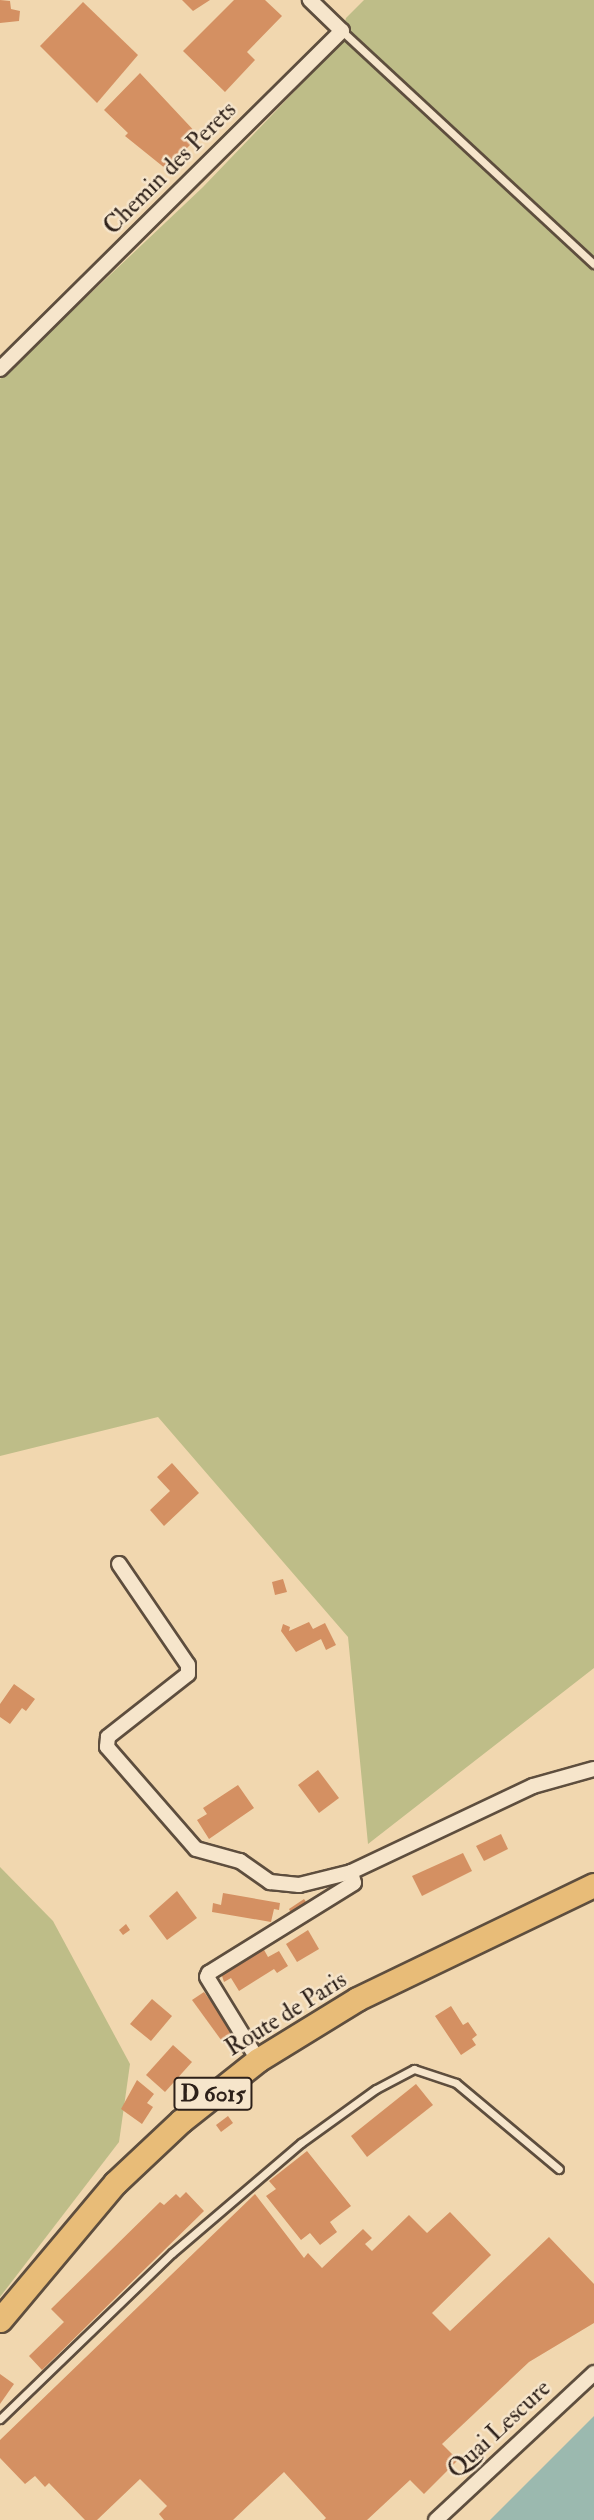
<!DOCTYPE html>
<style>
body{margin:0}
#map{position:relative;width:594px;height:2520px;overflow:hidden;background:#f1d7af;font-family:"IM FELL Double Pica",serif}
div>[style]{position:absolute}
.green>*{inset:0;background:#bebd88}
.water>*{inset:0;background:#9bb9af}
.building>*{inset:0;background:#d49062}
.roads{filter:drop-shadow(2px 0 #5e4e3e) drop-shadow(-2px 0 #5e4e3e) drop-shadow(0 2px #5e4e3e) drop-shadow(0 -2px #5e4e3e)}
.lane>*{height:7px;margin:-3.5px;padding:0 3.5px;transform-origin:3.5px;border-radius:3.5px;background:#f6e5cb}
.street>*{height:14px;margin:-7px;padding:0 7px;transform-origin:7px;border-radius:7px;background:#f6e5cb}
.primary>*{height:23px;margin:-11.5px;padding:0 11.5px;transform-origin:11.5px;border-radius:11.5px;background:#e8bc78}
span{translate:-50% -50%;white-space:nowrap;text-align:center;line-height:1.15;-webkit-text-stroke:5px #f6e5cb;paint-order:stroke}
.shield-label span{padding:2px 5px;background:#f6e5cb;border:2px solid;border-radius:5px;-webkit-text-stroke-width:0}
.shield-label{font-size:23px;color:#2d2019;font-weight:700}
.street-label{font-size:24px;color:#2d2019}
</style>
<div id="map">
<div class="green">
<div style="clip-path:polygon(364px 0,594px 0,594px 1668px,368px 1844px,348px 1637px,158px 1417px,0 1456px,0 379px,203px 187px,338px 46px,346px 18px)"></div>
<div style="clip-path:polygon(0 1867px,53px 1921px,130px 2064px,119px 2142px,0 2297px)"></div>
</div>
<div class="water">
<div style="clip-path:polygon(594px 2416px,594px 2520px,490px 2520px)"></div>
</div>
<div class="building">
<div style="clip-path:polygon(0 0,10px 1px,11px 9px,20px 11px,19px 21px,0 23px)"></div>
<div style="clip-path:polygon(182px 0,210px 0,193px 11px)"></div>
<div style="clip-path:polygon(234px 0,265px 0,282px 16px,247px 52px,255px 60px,225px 92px,183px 51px)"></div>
<div style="clip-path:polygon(83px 2px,138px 55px,97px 103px,40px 46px)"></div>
<div style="clip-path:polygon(140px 73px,199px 136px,166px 169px,125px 136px,128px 133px,104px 110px)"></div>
<div style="clip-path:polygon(172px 1463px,199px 1493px,164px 1526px,150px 1510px,170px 1491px,157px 1477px)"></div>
<div style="clip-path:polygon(283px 1579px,287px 1592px,275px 1595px,272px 1582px)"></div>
<div style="clip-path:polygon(309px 1622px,313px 1629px,325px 1623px,336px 1645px,326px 1650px,321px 1639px,296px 1652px,281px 1631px,283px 1624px,290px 1627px,289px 1631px)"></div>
<div style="clip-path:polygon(14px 1684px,35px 1699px,26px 1711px,22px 1708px,10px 1724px,0 1717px,0 1704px)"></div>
<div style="clip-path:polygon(318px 1770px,339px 1798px,319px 1813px,298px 1785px)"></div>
<div style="clip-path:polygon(238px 1785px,254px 1808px,209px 1839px,197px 1820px,207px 1814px,203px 1808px)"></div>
<div style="clip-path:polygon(501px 1834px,508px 1849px,484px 1861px,476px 1846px)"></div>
<div style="clip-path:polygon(463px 1853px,472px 1871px,422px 1896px,412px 1876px)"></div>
<div style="clip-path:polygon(177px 1891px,197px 1918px,167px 1940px,149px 1916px)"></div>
<div style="clip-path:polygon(223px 1893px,280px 1903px,279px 1910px,274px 1909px,271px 1922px,212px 1912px,213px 1903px,221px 1905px)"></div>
<div style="clip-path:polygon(304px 1899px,308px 1905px,292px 1915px,289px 1909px)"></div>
<div style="clip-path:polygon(126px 1924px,130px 1930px,123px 1935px,119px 1930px)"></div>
<div style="clip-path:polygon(308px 1930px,319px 1949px,297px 1962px,286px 1944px)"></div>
<div style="clip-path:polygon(263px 1948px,268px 1957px,279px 1951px,288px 1966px,277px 1973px,274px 1969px,239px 1991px,231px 1978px,224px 1982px,220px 1970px)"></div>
<div style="clip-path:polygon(204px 1992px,237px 2035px,224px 2044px,192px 2000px)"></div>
<div style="clip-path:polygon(152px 1999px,172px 2016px,151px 2041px,130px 2024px)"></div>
<div style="clip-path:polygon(451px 2006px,463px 2025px,468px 2022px,477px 2035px,472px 2039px,476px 2045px,461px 2055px,435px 2016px)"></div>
<div style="clip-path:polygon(173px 2045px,192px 2062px,165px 2092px,146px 2075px)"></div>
<div style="clip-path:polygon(137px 2080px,154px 2094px,147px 2103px,153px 2107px,142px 2124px,121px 2109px)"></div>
<div style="clip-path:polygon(416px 2084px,433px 2105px,367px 2157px,351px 2136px)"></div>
<div style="clip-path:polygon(228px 2116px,233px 2123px,221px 2132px,216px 2125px)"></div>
<div style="clip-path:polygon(307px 2151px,351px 2206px,330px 2222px,337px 2232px,320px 2245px,310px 2233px,301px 2240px,266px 2196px,276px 2189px,269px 2181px)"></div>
<div style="clip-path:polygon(186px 2192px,204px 2211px,42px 2370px,29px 2356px,64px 2322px,51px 2309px,160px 2202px,164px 2205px,176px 2194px,180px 2198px)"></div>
<div style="clip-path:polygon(255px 2194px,304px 2258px,308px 2253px,322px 2268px,363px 2229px,372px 2238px,365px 2244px,372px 2251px,409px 2215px,427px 2233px,450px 2212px,491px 2255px,432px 2313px,450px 2331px,549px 2237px,594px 2284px,594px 2323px,529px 2362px,442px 2444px,458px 2460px,424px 2494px,410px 2480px,367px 2520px,324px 2520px,326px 2518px,284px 2472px,233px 2520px,164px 2520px,159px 2514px,167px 2506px,140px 2479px,97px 2520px,85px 2520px,49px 2483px,45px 2487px,35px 2476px,25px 2484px,0 2458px,0 2440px)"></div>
<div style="clip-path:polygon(0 2374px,14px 2384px,0 2404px)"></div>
</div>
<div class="roads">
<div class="lane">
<div style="left:342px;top:31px;width:343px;rotate:42.8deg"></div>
<div style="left:0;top:2419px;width:239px;rotate:-44deg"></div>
<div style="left:172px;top:2253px;width:170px;rotate:-40.5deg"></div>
<div style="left:301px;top:2143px;width:92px;rotate:-35.8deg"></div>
<div style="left:376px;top:2089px;width:43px;rotate:-27.8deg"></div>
<div style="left:414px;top:2069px;width:44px;rotate:18.4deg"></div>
<div style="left:456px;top:2083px;width:134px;rotate:39.9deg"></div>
</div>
<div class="street">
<div style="left:0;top:369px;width:481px;rotate:-44.7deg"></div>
<div style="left:342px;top:31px;width:45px;rotate:-135.9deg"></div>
<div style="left:119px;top:1564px;width:122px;rotate:55.7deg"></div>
<div style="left:188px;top:1665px;width:9px;rotate:90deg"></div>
<div style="left:188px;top:1674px;width:102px;rotate:141.8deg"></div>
<div style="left:108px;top:1737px;width:10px;rotate:96deg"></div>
<div style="left:107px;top:1747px;width:135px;rotate:48.9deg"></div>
<div style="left:196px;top:1849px;width:46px;rotate:15.3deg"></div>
<div style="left:240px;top:1861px;width:37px;rotate:35deg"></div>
<div style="left:270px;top:1882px;width:29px;rotate:6deg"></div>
<div style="left:299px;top:1885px;width:54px;rotate:-14deg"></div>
<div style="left:351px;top:1872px;width:11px;rotate:75deg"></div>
<div style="left:354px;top:1883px;width:171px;rotate:148.2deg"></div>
<div style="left:209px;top:1973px;width:4px;rotate:117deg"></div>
<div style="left:207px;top:1977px;width:97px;rotate:58.4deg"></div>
<div style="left:351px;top:1872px;width:201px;rotate:-25.3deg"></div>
<div style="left:533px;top:1786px;width:63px;rotate:-15.6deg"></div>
<div style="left:436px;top:2520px;width:216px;rotate:-42.9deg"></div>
</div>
<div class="primary">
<div style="left:0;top:2320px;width:179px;rotate:-50deg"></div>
<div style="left:115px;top:2183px;width:91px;rotate:-43.2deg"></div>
<div style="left:181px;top:2121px;width:98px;rotate:-38.4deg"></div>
<div style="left:258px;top:2060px;width:116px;rotate:-31.6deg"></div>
<div style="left:357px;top:1999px;width:263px;rotate:-25.7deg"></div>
</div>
</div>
<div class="shield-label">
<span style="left:213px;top:2094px">D 6015</span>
</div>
<div class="street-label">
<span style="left:170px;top:168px;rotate:-45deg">Chemin des Perets</span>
<span style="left:286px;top:2014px;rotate:-32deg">Route de Paris</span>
<span style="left:499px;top:2429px;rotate:-43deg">Quai Lescure</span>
</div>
</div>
